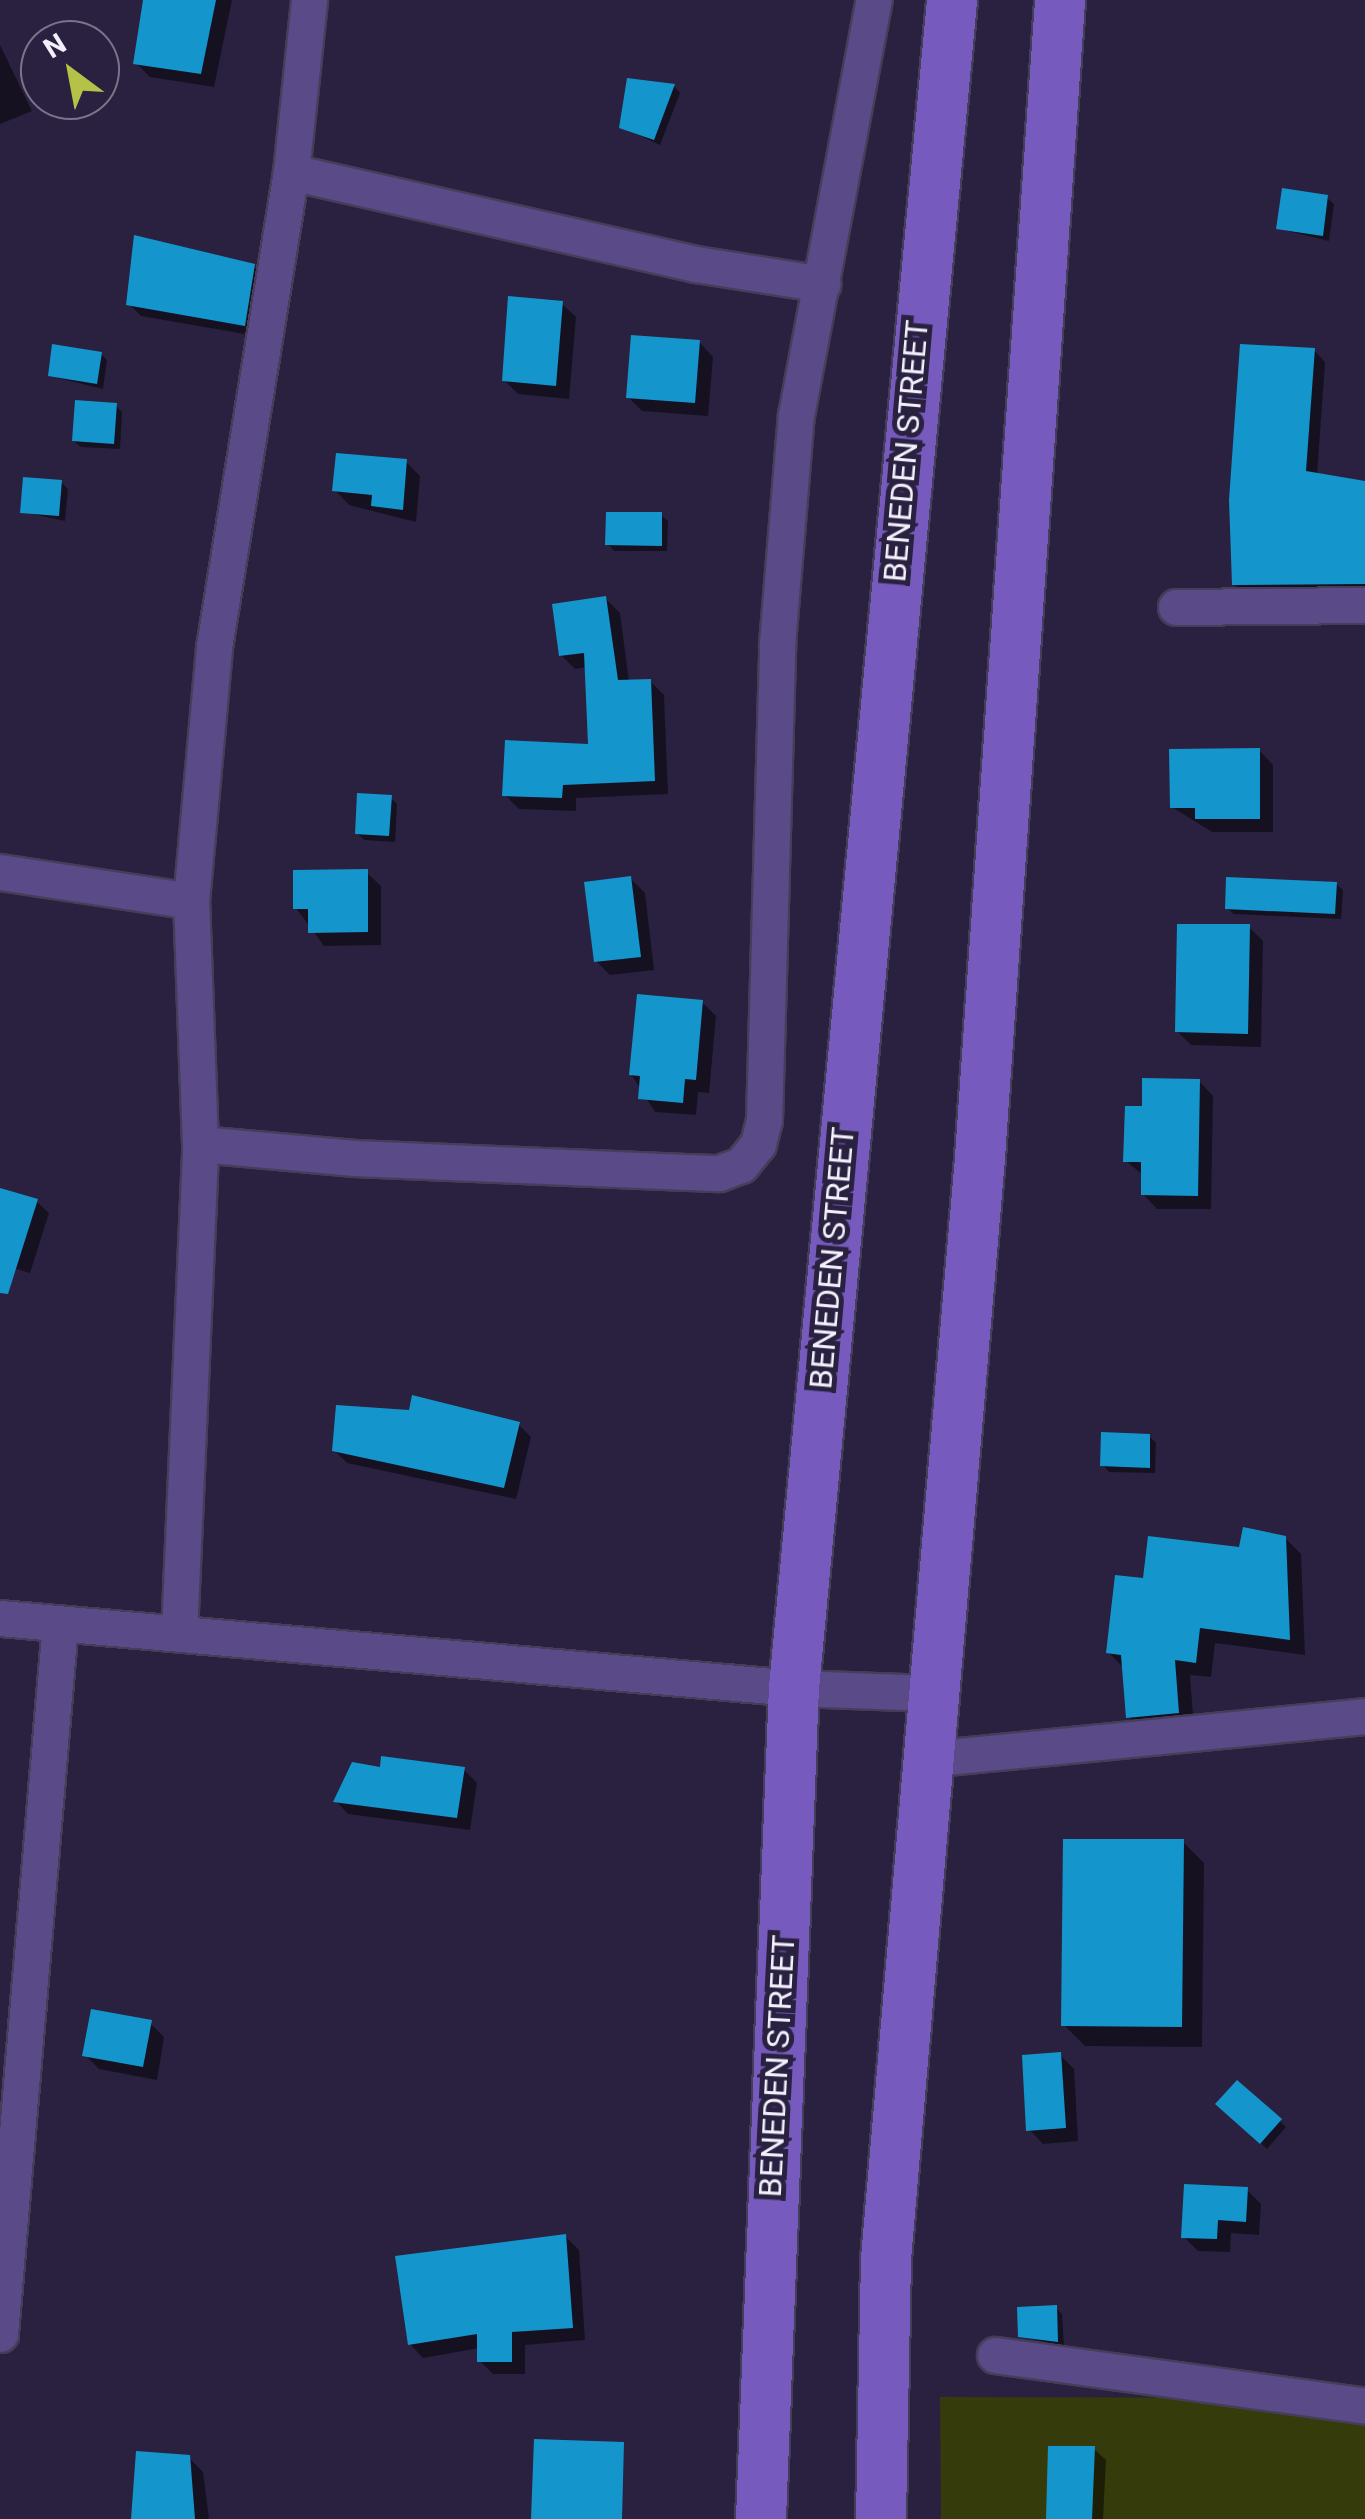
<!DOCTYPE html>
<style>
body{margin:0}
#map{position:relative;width:1365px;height:2519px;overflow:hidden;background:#29213f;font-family:Roboto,sans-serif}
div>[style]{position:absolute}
.green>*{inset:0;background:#363b0b}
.shadow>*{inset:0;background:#0007}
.building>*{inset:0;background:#1496cd}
.roads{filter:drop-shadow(2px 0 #453e5a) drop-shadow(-2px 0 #453e5a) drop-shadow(0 2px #453e5a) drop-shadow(0 -2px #453e5a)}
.minor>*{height:35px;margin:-17.5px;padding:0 17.5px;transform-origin:17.5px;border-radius:17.5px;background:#5a4a88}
.secondary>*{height:50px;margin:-25px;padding:0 25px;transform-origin:25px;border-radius:25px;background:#775abe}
span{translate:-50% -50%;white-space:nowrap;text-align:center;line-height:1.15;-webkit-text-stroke:10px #29213f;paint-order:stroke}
.street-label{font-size:32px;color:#f3f0fd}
.north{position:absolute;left:20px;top:20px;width:100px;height:100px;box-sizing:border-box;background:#29213f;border:2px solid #7a748b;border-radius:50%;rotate:328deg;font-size:28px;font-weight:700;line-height:40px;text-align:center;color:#f3f0fd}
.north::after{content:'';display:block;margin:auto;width:35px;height:45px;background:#b6c148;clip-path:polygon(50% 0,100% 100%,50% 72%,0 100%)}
</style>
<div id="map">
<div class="green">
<div style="clip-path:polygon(940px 2397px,1365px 2398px,1365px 2519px,941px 2519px)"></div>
</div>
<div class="shadow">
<div style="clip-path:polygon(145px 0,232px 0,214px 87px,150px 77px,136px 63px)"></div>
<div style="clip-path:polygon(0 45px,32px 111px,0 124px)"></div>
<div style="clip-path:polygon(674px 86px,680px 93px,660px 145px,622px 127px)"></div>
<div style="clip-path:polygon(1327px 198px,1334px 204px,1329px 241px,1279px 229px)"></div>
<div style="clip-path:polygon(253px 266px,265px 278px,256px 336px,141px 316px,129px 304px)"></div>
<div style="clip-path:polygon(561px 303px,576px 317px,569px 399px,518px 394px,504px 380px)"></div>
<div style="clip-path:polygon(699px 342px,713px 357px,708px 416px,642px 411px,628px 397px)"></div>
<div style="clip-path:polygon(1314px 350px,1325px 362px,1317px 476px,1365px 484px,1365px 596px,1246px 596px,1234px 584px)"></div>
<div style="clip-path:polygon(101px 354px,107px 360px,103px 389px,50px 376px)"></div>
<div style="clip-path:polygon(116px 406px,122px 412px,120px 449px,81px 447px,74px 441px)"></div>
<div style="clip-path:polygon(406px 462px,420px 476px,416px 522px,349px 505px,335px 490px)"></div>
<div style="clip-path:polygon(61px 482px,68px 489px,65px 521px,23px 512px)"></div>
<div style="clip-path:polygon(661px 515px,668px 521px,667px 551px,614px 551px,608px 544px)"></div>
<div style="clip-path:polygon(606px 599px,620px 613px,629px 682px,650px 681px,664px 695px,668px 794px,576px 798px,576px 811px,519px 809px,505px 795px,591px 747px,587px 667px,575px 669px,561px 655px)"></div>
<div style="clip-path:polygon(1259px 750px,1273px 765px,1273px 832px,1212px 832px,1172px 807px)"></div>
<div style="clip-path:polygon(390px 797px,397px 804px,395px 842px,364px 840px,357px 833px)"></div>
<div style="clip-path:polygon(366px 872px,381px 886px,381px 945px,324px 946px,296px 908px)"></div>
<div style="clip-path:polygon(631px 879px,645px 893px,654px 970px,610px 975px,596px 961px)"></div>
<div style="clip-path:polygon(1336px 884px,1343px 890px,1341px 919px,1234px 914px,1227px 908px)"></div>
<div style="clip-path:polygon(1249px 927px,1263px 941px,1261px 1047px,1191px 1045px,1177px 1031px)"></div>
<div style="clip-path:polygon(702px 1002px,716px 1016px,709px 1093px,698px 1092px,696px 1115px,655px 1112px,631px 1074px)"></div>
<div style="clip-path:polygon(1199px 1081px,1213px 1096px,1211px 1209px,1157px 1209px,1143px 1194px,1143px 1175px,1126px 1161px,1144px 1109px)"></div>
<div style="clip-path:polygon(0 1190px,36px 1201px,49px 1213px,30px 1273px,0 1264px)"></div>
<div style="clip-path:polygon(518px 1424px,531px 1437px,516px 1499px,347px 1463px,334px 1450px)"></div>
<div style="clip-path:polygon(1149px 1436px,1156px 1443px,1155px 1473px,1109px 1472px,1103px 1465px)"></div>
<div style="clip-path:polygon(1285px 1538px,1301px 1554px,1305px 1655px,1215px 1643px,1211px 1677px,1190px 1675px,1194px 1728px,1145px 1733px,1129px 1717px,1125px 1669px,1108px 1652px,1145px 1581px)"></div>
<div style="clip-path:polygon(382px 1770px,464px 1770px,477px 1783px,470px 1830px,348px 1814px,336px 1801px)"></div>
<div style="clip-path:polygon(1183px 1842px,1204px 1863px,1202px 2047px,1085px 2046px,1064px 2025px)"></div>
<div style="clip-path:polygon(150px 2023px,164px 2037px,157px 2080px,99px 2069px,85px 2055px)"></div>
<div style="clip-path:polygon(1060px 2055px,1074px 2069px,1078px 2141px,1043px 2144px,1029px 2129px)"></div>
<div style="clip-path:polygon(1238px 2083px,1286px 2127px,1267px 2149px,1218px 2104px)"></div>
<div style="clip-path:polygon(1247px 2190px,1261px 2204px,1259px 2235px,1231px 2233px,1230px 2252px,1198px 2251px,1184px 2237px)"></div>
<div style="clip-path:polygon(565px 2236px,579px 2250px,585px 2340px,525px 2345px,525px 2374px,493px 2374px,480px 2361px,480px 2348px,423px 2358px,410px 2344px)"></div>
<div style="clip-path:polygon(1056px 2308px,1062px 2314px,1064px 2347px,1021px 2336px)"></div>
<div style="clip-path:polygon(1094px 2449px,1106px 2460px,1103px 2519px,1049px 2519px)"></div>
<div style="clip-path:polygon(189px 2458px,203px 2472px,209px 2519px,133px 2519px)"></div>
</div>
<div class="building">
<div style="clip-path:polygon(143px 0,216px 0,201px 74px,133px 64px)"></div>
<div style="clip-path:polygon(627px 78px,675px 84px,654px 140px,619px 128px)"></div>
<div style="clip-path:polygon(1282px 188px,1328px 195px,1323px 236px,1276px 229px)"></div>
<div style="clip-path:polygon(134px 235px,255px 264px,245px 326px,126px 305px)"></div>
<div style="clip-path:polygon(508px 296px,563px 301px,556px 386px,502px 381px)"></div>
<div style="clip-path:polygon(631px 335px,700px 340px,695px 403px,626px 398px)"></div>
<div style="clip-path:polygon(52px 344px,102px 352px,97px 384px,48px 376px)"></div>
<div style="clip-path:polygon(1240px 344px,1315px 348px,1306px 471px,1365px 481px,1365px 584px,1232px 585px,1229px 500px)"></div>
<div style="clip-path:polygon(75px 400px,117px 403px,114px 444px,72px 441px)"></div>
<div style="clip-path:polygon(336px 453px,407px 459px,403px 510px,371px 506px,372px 495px,332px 491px)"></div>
<div style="clip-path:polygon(23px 477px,62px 480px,59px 516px,20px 513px)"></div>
<div style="clip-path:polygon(606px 512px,662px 512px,662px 546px,605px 545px)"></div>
<div style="clip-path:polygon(606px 596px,618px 680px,651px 679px,655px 781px,563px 785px,562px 798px,502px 796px,505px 740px,588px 744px,584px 653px,559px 656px,552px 604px)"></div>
<div style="clip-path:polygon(1260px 748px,1260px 819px,1195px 819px,1195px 808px,1170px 808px,1169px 749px)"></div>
<div style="clip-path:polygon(357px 793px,392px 795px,389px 836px,355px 834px)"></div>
<div style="clip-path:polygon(368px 869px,368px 932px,308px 933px,308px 909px,293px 909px,293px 870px)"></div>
<div style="clip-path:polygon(631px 876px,641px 957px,594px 962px,584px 882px)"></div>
<div style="clip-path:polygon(1226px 877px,1337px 882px,1335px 914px,1225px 909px)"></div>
<div style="clip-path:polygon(1177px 924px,1250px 924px,1248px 1034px,1175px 1032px)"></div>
<div style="clip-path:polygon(637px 994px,703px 1000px,696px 1080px,685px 1079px,683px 1103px,638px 1099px,640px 1076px,629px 1075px)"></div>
<div style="clip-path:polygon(1142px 1078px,1200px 1079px,1198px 1196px,1141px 1195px,1141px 1162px,1123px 1162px,1125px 1106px,1142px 1106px)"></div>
<div style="clip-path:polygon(0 1188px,38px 1199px,8px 1294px,0 1293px)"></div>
<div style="clip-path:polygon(412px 1395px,520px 1422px,504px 1488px,332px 1451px,336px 1405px,409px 1410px)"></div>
<div style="clip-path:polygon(1101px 1432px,1150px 1434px,1150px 1468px,1100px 1466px)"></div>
<div style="clip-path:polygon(1243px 1527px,1286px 1536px,1290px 1640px,1200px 1628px,1196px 1663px,1175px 1660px,1179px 1713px,1126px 1718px,1121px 1655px,1106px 1653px,1115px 1575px,1143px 1578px,1148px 1536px,1239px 1547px)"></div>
<div style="clip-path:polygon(381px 1756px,465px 1767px,457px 1818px,333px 1802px,352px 1762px,380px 1767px)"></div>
<div style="clip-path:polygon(1063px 1839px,1184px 1839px,1182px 2027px,1061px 2026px)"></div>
<div style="clip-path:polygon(91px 2009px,152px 2020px,143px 2067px,82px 2056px)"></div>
<div style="clip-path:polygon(1061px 2052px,1066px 2128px,1026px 2131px,1022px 2055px)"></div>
<div style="clip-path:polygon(1237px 2080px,1282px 2119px,1260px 2144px,1215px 2104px)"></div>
<div style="clip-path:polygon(1184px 2184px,1248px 2187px,1246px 2222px,1218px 2220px,1217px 2239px,1181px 2238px)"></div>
<div style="clip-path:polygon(566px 2234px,573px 2328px,512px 2332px,512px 2362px,477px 2362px,477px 2334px,408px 2345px,395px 2256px)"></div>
<div style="clip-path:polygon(1057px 2305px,1058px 2342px,1018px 2337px,1017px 2307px)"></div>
<div style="clip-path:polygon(534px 2439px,624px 2442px,622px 2519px,531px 2519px)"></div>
<div style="clip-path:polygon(1048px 2446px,1095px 2446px,1092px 2519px,1046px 2519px)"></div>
<div style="clip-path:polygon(136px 2451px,190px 2455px,195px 2519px,131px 2519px)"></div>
</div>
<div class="roads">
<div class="minor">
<div style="left:291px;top:172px;width:415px;rotate:12.8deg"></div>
<div style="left:696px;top:264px;width:128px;rotate:9deg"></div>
<div style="left:1176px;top:607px;width:189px;rotate:-0.6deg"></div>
<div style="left:0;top:872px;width:193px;rotate:8.6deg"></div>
<div style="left:200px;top:1144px;width:155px;rotate:5.2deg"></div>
<div style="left:354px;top:1158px;width:365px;rotate:2.4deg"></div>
<div style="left:719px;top:1173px;width:23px;rotate:-20deg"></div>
<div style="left:741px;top:1165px;width:27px;rotate:-51deg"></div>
<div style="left:758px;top:1144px;width:25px;rotate:-76deg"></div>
<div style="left:764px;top:1120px;width:476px;rotate:-88.4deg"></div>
<div style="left:777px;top:644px;width:230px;rotate:-85.3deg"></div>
<div style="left:796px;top:415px;width:422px;rotate:-79.4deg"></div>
<div style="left:0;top:1618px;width:797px;rotate:5.04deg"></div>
<div style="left:794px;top:1688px;width:139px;rotate:2.1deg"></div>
<div style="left:179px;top:1634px;width:490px;rotate:-87.5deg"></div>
<div style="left:200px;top:1144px;width:243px;rotate:-92.1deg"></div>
<div style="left:191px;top:901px;width:255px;rotate:-84.8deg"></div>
<div style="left:214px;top:647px;width:481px;rotate:-80.8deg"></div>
<div style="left:291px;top:172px;width:173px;rotate:-84deg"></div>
<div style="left:928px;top:1759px;width:439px;rotate:-5.6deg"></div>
<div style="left:0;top:2334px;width:713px;rotate:-85.17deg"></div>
<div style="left:995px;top:2355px;width:373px;rotate:7.8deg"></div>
</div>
<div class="secondary">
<div style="left:761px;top:2519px;width:832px;rotate:-87.73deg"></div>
<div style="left:794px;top:1688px;width:1695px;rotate:-84.65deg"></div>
<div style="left:881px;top:2519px;width:260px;rotate:-88.9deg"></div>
<div style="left:886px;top:2259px;width:1106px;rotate:-85.12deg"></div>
<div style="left:980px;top:1157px;width:1160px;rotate:-86.04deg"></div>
</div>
</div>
<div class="street-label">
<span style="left:906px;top:451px;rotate:-85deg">BENEDEN STREET</span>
<span style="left:832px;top:1258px;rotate:-85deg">BENEDEN STREET</span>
<span style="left:777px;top:2066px;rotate:-87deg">BENEDEN STREET</span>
</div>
<div class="north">N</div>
</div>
